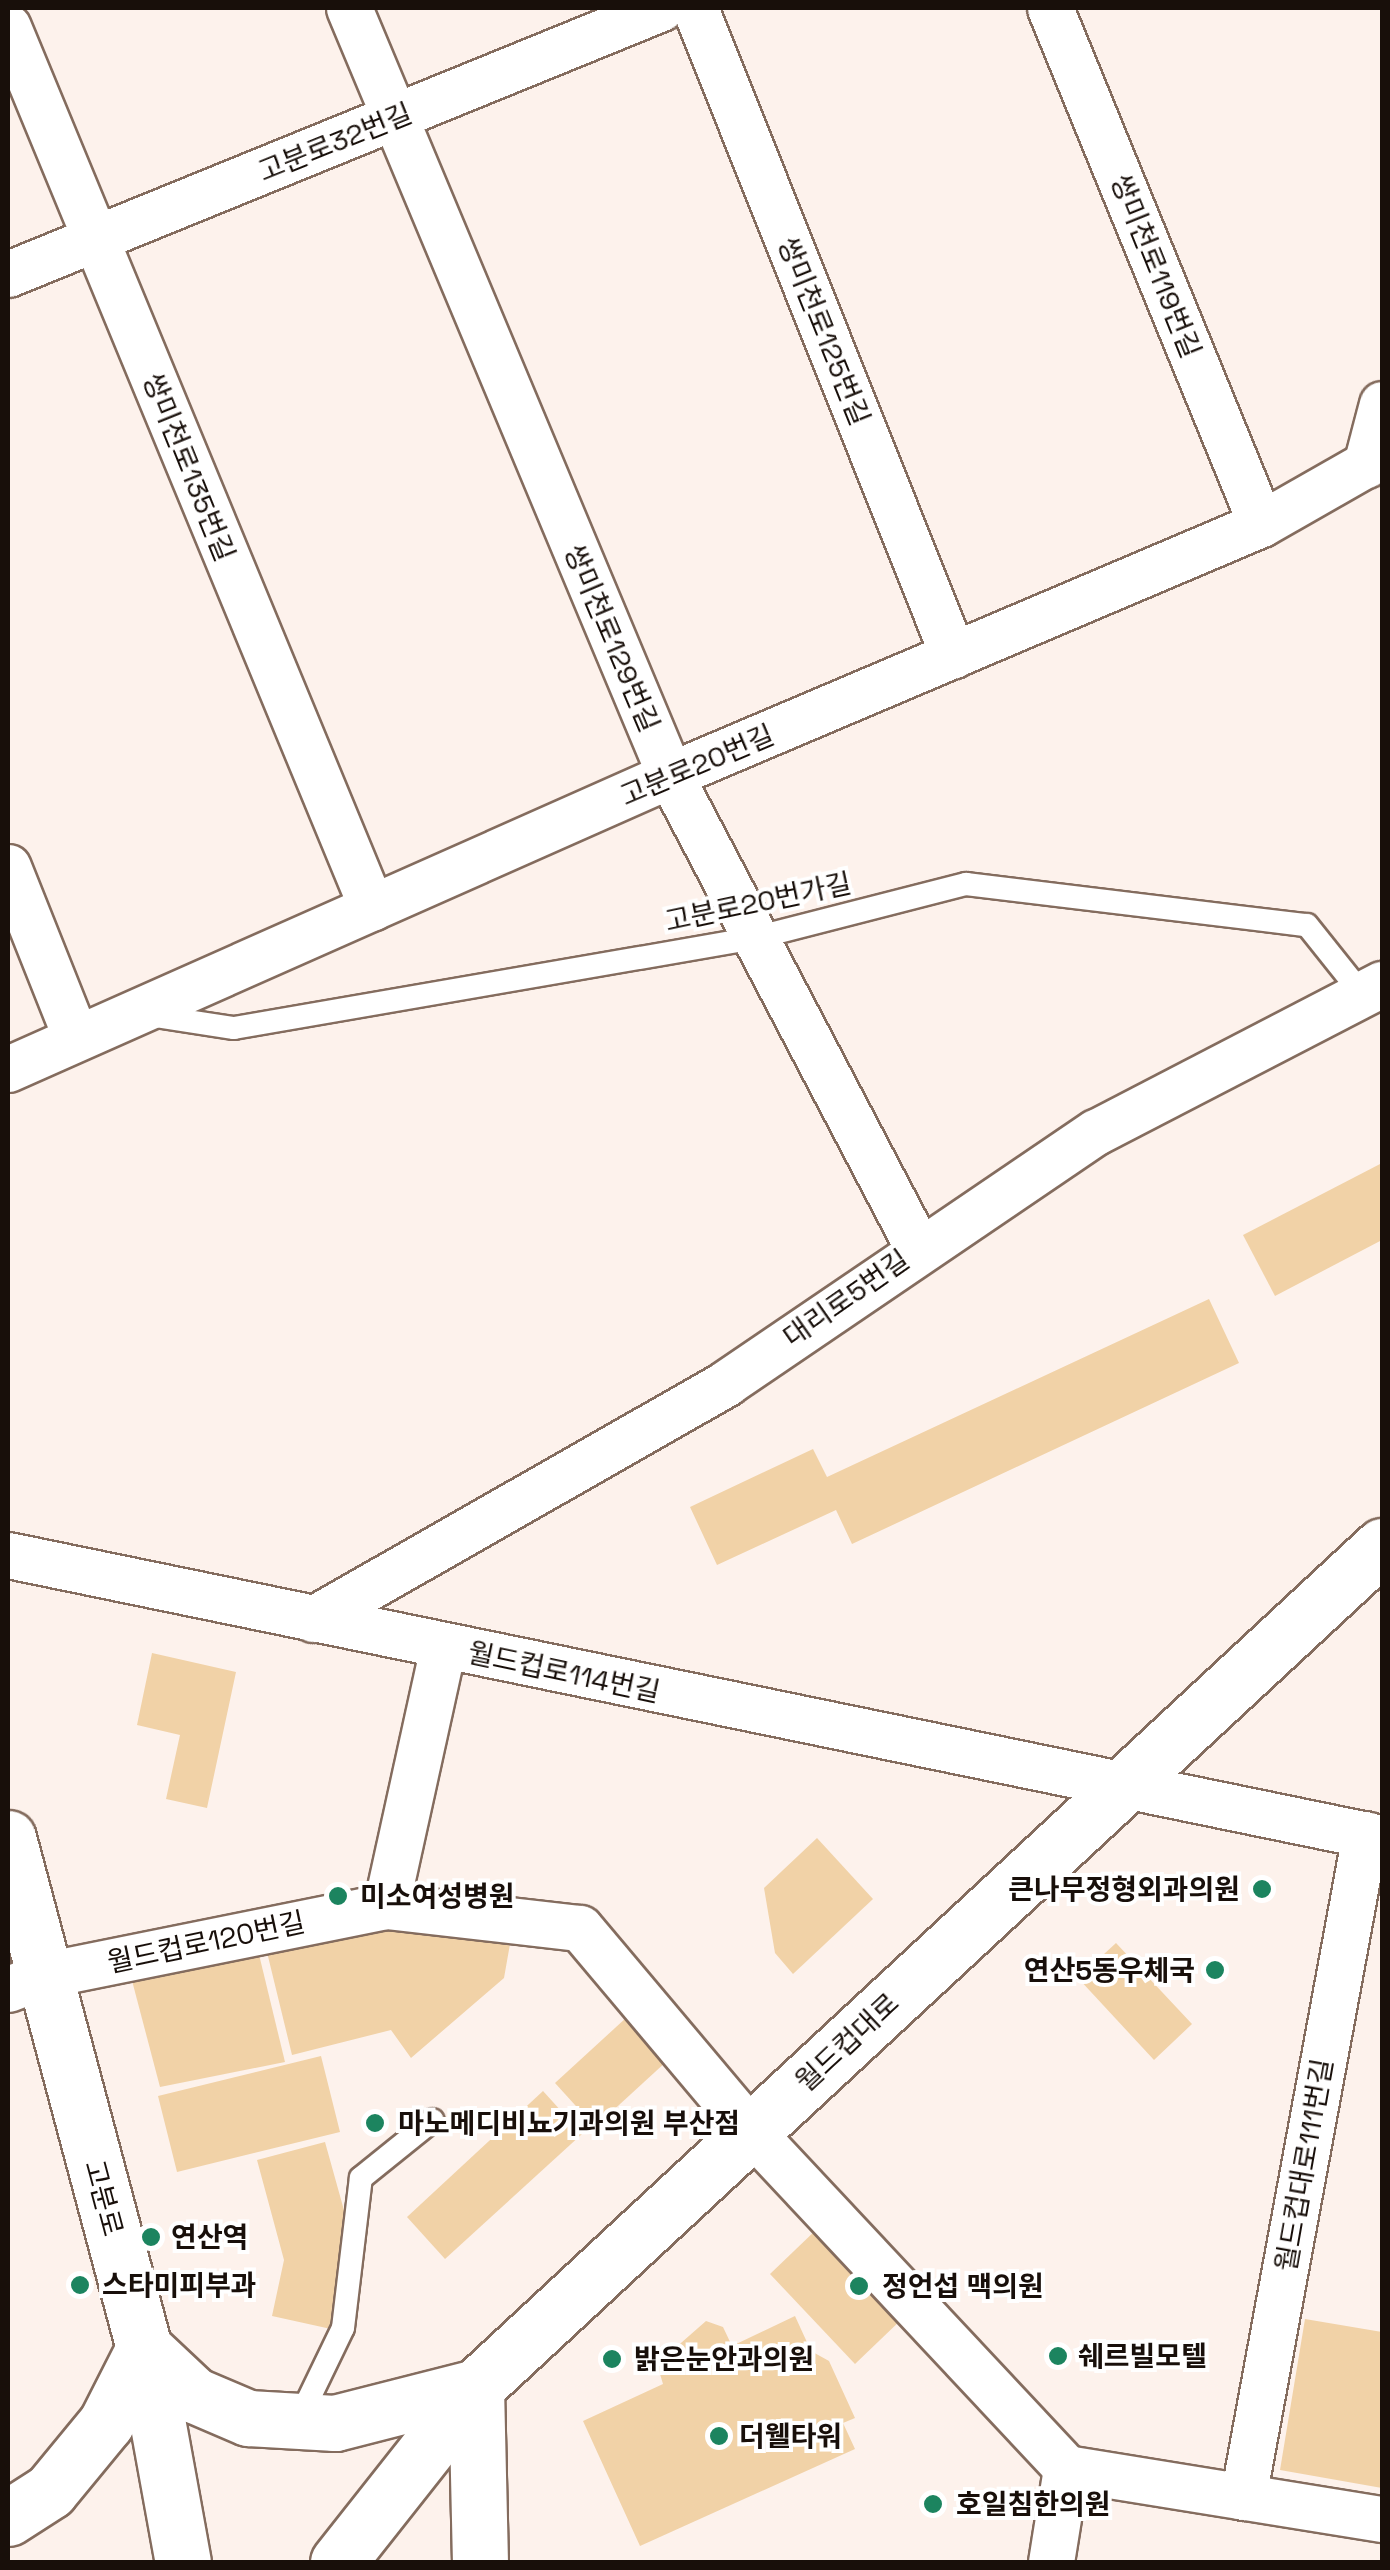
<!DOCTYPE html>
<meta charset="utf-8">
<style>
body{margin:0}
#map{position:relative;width:1390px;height:2570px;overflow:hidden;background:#fdf2ec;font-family:"Space Grotesk","Noto Sans KR",sans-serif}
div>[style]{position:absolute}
.building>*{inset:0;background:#f1d2a7}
.roads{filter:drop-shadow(2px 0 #846c5e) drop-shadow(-2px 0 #846c5e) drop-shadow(0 2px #846c5e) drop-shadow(0 -2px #846c5e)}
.lane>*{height:22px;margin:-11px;padding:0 11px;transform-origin:11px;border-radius:11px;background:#fff}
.street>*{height:45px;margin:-22.5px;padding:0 22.5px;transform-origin:22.5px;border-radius:22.5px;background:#fff}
.secondary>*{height:55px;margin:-27.5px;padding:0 27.5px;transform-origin:27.5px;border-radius:27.5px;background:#fff}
.dots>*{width:28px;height:28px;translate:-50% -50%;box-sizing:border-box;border:5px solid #fff;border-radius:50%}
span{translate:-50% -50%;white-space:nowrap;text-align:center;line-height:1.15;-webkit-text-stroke:8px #fff;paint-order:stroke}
.street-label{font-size:28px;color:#180f0a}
.poi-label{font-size:28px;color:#180f0a;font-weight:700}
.right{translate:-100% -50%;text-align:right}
.left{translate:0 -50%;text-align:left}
.frame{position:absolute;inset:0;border:10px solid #180f0a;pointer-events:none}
</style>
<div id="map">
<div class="building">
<div style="clip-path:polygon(1382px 1163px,1382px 1240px,1275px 1296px,1243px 1235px)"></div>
<div style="clip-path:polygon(1209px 1299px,1239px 1363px,852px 1544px,836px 1510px,717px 1565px,690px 1507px,813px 1449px,827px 1477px)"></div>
<div style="clip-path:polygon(152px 1653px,236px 1672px,207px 1808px,166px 1799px,180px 1735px,137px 1725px)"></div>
<div style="clip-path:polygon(817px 1838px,873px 1899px,793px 1974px,775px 1953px,764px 1888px)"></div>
<div style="clip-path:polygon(389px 1912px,510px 1944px,504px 1978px,411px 2058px,391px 2030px,292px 2055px,265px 1944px)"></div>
<div style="clip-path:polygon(256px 1942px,285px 2062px,160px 2087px,130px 1973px)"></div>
<div style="clip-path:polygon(1116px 1943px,1192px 2024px,1154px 2060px,1078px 1978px)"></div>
<div style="clip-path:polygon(627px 2017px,667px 2061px,595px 2127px,555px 2083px)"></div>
<div style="clip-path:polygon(321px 2056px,340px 2132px,177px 2172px,158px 2096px)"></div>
<div style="clip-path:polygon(543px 2091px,582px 2134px,445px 2259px,407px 2217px)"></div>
<div style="clip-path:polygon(325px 2142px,352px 2239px,331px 2329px,272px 2316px,284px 2260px,257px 2160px)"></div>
<div style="clip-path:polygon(818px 2228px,904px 2317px,855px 2364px,770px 2274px)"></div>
<div style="clip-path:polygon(795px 2316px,811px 2351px,829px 2361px,855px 2418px,843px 2423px,855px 2449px,640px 2546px,583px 2421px,663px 2384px,657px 2364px,706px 2321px,723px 2327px,732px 2346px)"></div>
<div style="clip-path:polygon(1305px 2319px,1382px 2332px,1382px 2488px,1280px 2470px)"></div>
</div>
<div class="roads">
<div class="lane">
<div style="left:142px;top:1014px;width:93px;rotate:8.7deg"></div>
<div style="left:234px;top:1028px;width:529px;rotate:-9.8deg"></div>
<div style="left:755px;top:938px;width:218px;rotate:-14.4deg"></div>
<div style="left:966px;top:884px;width:343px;rotate:6.9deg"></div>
<div style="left:1307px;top:925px;width:88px;rotate:51.4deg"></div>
<div style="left:298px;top:2421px;width:103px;rotate:-64.2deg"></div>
<div style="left:343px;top:2328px;width:151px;rotate:-83.2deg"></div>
<div style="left:361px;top:2178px;width:92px;rotate:-38.9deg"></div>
</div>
<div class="street">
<div style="left:349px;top:8px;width:831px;rotate:67.29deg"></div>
<div style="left:670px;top:775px;width:534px;rotate:62.33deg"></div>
<div style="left:695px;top:8px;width:697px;rotate:68.26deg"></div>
<div style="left:1050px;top:8px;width:557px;rotate:67.76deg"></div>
<div style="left:8px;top:27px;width:953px;rotate:67.55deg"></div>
<div style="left:8px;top:274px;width:705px;rotate:-22.16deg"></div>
<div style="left:1366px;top:465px;width:63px;rotate:-75.3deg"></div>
<div style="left:8px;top:867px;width:184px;rotate:68.3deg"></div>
<div style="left:8px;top:1069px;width:724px;rotate:-23.95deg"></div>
<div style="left:670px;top:775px;width:642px;rotate:-23.01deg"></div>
<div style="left:1261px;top:524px;width:139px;rotate:-29.7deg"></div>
<div style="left:8px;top:1555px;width:1403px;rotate:11.64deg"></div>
<div style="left:313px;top:1619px;width:476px;rotate:-29.7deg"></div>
<div style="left:726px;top:1383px;width:447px;rotate:-34.2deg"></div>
<div style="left:1096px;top:1132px;width:322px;rotate:-27.4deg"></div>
<div style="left:386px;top:1906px;width:265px;rotate:-77.6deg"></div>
<div style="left:8px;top:1989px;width:39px;rotate:-21deg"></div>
<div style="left:44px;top:1975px;width:349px;rotate:-11.4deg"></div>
<div style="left:386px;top:1906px;width:195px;rotate:6.5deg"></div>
<div style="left:580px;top:1928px;width:265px;rotate:49.9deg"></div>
<div style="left:751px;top:2131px;width:461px;rotate:46.9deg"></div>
<div style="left:1066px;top:2468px;width:320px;rotate:9.2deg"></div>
<div style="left:1243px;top:2497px;width:674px;rotate:-79.57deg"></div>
<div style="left:1051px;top:2562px;width:95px;rotate:-80.9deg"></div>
</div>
<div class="secondary">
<div style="left:8px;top:1838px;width:528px;rotate:75.07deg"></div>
<div style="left:144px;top:2348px;width:218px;rotate:79.7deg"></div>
<div style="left:144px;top:2348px;width:69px;rotate:43.2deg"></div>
<div style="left:194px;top:2395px;width:59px;rotate:23.1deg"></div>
<div style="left:248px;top:2418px;width:87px;rotate:3.3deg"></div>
<div style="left:335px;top:2423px;width:146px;rotate:-14.3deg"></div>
<div style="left:476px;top:2387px;width:175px;rotate:88.7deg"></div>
<div style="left:8px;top:2518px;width:50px;rotate:-32.7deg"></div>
<div style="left:50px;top:2491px;width:88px;rotate:-50.5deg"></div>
<div style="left:106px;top:2423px;width:84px;rotate:-63.1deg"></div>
<div style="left:338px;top:2562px;width:223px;rotate:-51.7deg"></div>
<div style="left:476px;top:2387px;width:1236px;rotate:-42.87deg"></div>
</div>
</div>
<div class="dots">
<div style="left:1262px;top:1889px;background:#1c845f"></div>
<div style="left:338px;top:1896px;background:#1c845f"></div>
<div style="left:1215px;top:1970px;background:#1c845f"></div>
<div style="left:375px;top:2123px;background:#1c845f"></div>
<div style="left:151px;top:2237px;background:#1c845f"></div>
<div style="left:80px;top:2285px;background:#1c845f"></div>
<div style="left:859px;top:2286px;background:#1c845f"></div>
<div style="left:1058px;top:2356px;background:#1c845f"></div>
<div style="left:612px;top:2359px;background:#1c845f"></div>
<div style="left:719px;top:2436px;background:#1c845f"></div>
<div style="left:933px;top:2504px;background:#1c845f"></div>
</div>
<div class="street-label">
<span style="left:335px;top:142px;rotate:-22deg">고분로32번길</span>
<span style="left:1156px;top:266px;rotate:68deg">쌍미천로119번길</span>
<span style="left:824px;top:331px;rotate:68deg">쌍미천로125번길</span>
<span style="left:189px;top:467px;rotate:68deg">쌍미천로135번길</span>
<span style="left:612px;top:638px;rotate:67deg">쌍미천로129번길</span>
<span style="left:697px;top:765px;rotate:-23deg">고분로20번길</span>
<span style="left:758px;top:902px;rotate:-12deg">고분로20번가길</span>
<span style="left:846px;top:1298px;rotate:-35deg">대리로5번길</span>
<span style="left:564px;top:1672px;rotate:12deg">월드컵로114번길</span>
<span style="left:206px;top:1942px;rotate:-12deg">월드컵로120번길</span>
<span style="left:847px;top:2042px;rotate:-43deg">월드컵대로</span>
<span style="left:1304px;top:2165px;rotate:-80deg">월드컵대로111번길</span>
<span style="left:104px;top:2198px;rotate:75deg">고분로</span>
</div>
<div class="poi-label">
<span class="right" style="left:1240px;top:1889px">큰나무정형외과의원</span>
<span class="left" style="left:360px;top:1896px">미소여성병원</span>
<span class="right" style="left:1195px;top:1970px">연산5동우체국</span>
<span class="left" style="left:398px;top:2123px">마노메디비뇨기과의원 부산점</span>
<span class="left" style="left:171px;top:2237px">연산역</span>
<span class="left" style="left:102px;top:2285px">스타미피부과</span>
<span class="left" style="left:882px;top:2286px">정언섭 맥의원</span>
<span class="left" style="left:1078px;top:2356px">쉐르빌모텔</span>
<span class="left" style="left:634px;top:2359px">밝은눈안과의원</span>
<span class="left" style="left:739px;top:2436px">더웰타워</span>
<span class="left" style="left:956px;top:2504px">호일침한의원</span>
</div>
<div class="frame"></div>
</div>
